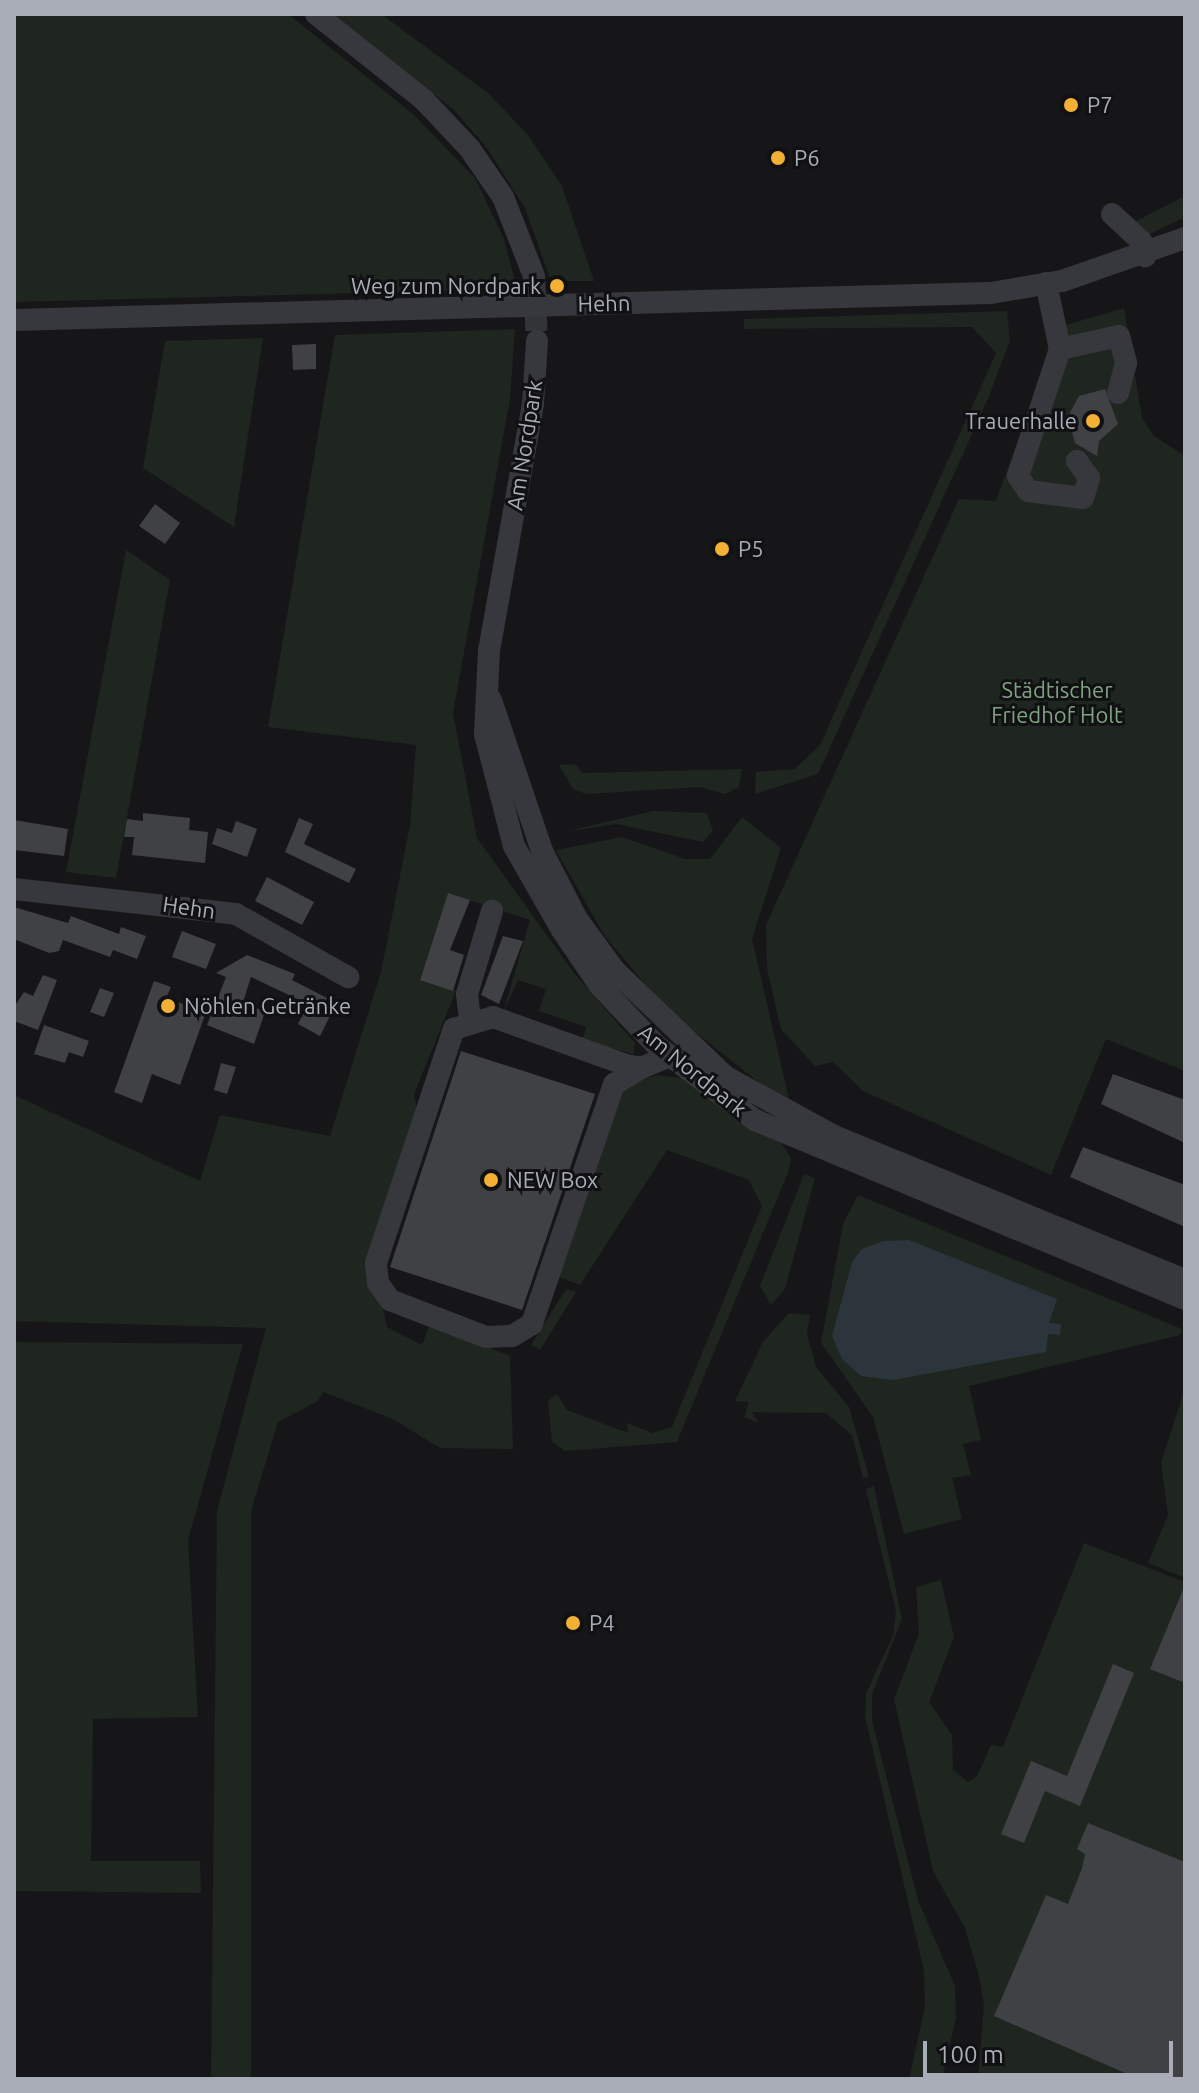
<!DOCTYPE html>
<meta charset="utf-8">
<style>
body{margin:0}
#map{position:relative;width:1199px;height:2093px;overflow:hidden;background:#161618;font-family:Ubuntu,sans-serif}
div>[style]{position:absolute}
.green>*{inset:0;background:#1e261f}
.water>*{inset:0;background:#2c353c}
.building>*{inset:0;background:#404145}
.minor-tunnel>*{height:22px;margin-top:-11px;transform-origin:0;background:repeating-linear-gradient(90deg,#333438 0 22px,transparent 0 33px)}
.minor>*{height:22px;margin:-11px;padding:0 11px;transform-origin:11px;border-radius:11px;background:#37383d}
.dots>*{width:22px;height:22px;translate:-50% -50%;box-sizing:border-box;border:4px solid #111113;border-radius:50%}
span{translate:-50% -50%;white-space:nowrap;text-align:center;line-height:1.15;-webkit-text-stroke:6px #111113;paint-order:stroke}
.poi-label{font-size:22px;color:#a8adb8}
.left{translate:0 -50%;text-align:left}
.right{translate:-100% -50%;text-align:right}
.street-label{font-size:22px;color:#a8adb8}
.park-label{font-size:22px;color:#7fa381}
.frame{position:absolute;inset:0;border:16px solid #a8adb8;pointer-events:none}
.scale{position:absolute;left:923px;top:2041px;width:250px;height:36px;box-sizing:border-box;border:4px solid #a8adb8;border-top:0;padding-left:10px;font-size:24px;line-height:28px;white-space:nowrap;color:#a8adb8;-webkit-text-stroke:6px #111113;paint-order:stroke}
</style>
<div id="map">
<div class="green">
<div style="clip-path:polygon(14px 14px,288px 14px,413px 114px,475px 178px,504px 239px,517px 289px,14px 302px)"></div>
<div style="clip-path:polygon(334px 14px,381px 14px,488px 93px,528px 135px,562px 186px,594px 281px,551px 281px,525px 208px,487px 148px,454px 110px)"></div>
<div style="clip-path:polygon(1185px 196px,1185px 217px,1148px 235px,1134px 222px)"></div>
<div style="clip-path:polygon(1124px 308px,1142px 418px,1154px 436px,1185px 456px,1185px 1071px,1106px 1039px,1051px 1175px,863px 1091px,833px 1062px,815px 1066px,781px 1029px,767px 969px,766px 925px,959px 499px,996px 501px,1047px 359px,1049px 330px)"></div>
<div style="clip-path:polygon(1007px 311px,1010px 341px,987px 401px,818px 774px,755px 794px,756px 772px,795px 769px,820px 745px,996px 353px,972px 327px,744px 329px,744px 319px)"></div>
<div style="clip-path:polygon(515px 329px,510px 399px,453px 713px,477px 838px,574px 973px,635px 1043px,633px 1054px,582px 1040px,586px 1027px,539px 1011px,546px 989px,518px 980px,503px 1013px,530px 920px,448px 893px,420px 979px,456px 991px,414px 1094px,417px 1110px,372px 1256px,387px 1327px,422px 1345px,430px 1324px,510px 1356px,513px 1449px,440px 1448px,393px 1419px,323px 1392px,318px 1401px,278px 1422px,251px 1511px,251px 2079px,211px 2079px,217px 1511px,266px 1328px,14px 1321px,14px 1095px,200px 1181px,220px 1115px,330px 1136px,381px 972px,410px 825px,416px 745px,268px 727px,335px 335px)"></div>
<div style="clip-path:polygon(263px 338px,234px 527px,143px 468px,165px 341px)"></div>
<div style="clip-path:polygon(126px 550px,170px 580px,116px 878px,66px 872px)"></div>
<div style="clip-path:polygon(576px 764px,582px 773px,742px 769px,739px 787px,725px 794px,700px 787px,586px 794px,573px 789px,559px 765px)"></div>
<div style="clip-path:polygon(653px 811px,707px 813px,713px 831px,703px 842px,616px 824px,564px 832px)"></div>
<div style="clip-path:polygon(742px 817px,781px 848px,752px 939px,791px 1108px,665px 1008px,604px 935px,556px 850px,622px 837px,685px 859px,710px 859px)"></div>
<div style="clip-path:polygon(657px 1075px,681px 1078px,781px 1143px,791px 1158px,789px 1170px,677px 1442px,565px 1451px,552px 1442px,548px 1401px,557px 1394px,567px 1410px,628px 1433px,627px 1423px,652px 1433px,672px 1427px,762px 1206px,749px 1180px,667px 1150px,580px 1285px,559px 1277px,624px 1086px)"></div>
<div style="clip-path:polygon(804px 1174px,815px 1178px,785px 1289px,771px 1305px,760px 1286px)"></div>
<div style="clip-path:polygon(858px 1195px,1182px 1329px,1180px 1335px,969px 1386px,981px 1440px,963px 1444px,971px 1475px,952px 1478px,962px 1519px,904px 1534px,873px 1417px,821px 1343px,843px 1224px)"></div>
<div style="clip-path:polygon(566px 1289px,576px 1292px,540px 1350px,531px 1345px)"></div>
<div style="clip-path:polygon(789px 1313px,810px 1315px,807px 1334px,816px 1367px,849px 1407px,869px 1477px,863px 1478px,852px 1435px,826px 1413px,752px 1412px,759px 1423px,744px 1417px,749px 1402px,735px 1401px,763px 1342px)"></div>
<div style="clip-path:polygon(14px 1342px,243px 1344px,188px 1540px,198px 1717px,93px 1719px,91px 1861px,200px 1861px,201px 1893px,14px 1891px)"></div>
<div style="clip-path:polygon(1185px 1388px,1184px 1553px,1185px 1578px,1148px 1563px,1168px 1515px,1161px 1463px)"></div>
<div style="clip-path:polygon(874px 1486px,902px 1619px,872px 1694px,872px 1721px,918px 1900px,955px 1986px,956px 2018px,942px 2079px,909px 2079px,925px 2007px,924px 1971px,865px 1716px,866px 1694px,893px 1635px,896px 1611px,866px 1489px)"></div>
<div style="clip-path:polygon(1084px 1543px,1185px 1582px,1185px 2079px,978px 2079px,984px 2005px,979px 1976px,965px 1928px,933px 1871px,894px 1699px,919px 1634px,916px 1587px,941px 1580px,954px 1637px,929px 1702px,952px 1735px,953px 1770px,968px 1782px,977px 1776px,991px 1745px,1003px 1747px)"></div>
</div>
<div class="water">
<div style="clip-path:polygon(909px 1240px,1057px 1299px,1049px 1323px,1061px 1324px,1060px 1335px,1048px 1334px,1046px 1352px,893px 1380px,861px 1376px,842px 1359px,832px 1336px,852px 1262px,862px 1249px,883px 1241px)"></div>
</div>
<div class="building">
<div style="clip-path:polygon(316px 344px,316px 369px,293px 370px,292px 345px)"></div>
<div style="clip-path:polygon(1105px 389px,1118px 424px,1099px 441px,1097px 456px,1075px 443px,1068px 416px,1079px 396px)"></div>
<div style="clip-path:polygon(155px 504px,180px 523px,165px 544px,139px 526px)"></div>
<div style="clip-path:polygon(143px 813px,190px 818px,189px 830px,208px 832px,205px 863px,132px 855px,134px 837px,124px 837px,127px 819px,143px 821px)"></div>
<div style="clip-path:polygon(299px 818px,313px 824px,304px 844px,356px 869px,349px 883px,285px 852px)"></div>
<div style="clip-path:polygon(14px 820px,68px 829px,64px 856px,14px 850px)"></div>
<div style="clip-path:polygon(236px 821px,257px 829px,247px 857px,212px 844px,217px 828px,232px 833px)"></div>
<div style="clip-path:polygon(267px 877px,314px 902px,302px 925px,255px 901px)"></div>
<div style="clip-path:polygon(448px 893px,470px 900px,450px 950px,464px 955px,453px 991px,420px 980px)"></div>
<div style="clip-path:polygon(14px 907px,68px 923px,71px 916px,119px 934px,121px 927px,146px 936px,137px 959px,113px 950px,110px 957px,63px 940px,59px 951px,49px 953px,14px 939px)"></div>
<div style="clip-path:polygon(182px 931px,216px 944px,206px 969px,172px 957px)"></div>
<div style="clip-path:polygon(503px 936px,523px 941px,499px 1004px,481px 995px)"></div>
<div style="clip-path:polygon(247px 955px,295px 974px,292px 980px,327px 998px,322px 1007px,332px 1012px,320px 1036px,298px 1024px,308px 1004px,251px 977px,243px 1002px,265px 1012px,254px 1044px,207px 1025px,226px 977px,216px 973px)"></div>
<div style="clip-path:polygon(43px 975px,57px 980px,38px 1030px,14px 1021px,14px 1007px,24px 992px,33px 996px)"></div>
<div style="clip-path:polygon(154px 981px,171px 987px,166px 998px,206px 1012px,180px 1085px,152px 1074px,142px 1103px,114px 1092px)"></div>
<div style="clip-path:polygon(100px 988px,114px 993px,104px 1017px,90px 1012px)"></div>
<div style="clip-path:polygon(44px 1025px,89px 1041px,83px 1057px,69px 1052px,65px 1063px,34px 1054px)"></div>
<div style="clip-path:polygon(461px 1051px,595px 1094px,522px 1310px,390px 1267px)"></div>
<div style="clip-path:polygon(221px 1063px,236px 1067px,227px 1094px,214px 1090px)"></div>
<div style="clip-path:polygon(1113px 1074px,1185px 1100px,1185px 1143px,1101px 1104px)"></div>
<div style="clip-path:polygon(1083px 1147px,1185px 1185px,1185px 1227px,1070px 1177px)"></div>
<div style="clip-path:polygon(1185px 1585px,1185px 1683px,1150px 1669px)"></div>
<div style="clip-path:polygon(1113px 1664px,1134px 1673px,1080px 1806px,1045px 1791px,1024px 1843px,1001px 1834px,1031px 1761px,1067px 1776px)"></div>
<div style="clip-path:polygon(1088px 1823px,1185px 1862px,1185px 2079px,1139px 2079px,994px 2016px,1046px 1895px,1068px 1904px,1082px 1868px,1085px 1854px,1077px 1849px)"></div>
</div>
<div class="minor-tunnel">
<div style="left:534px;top:276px;width:65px;rotate:87.4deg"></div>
</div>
<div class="minor">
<div style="left:316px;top:14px;width:138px;rotate:38.5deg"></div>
<div style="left:424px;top:100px;width:67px;rotate:46.8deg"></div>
<div style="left:470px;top:149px;width:58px;rotate:55.5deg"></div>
<div style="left:503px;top:197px;width:85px;rotate:68.6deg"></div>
<div style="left:1112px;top:214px;width:40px;rotate:43deg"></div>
<div style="left:1141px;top:241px;width:16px;rotate:75deg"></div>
<div style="left:1046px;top:283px;width:67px;rotate:78deg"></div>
<div style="left:1060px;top:349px;width:134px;rotate:108.3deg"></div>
<div style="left:1018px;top:476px;width:18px;rotate:56deg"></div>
<div style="left:1028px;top:491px;width:55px;rotate:7.3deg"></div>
<div style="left:1083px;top:498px;width:21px;rotate:-73deg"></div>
<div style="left:1089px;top:478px;width:21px;rotate:-125deg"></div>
<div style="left:14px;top:320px;width:977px;rotate:-1.58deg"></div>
<div style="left:991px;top:293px;width:72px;rotate:-9.6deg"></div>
<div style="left:1062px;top:281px;width:130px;rotate:-19.3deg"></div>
<div style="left:537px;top:341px;width:63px;rotate:93.6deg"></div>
<div style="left:533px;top:404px;width:250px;rotate:100.1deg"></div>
<div style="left:489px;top:650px;width:84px;rotate:92.7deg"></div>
<div style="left:485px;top:734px;width:116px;rotate:75.5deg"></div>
<div style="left:514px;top:846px;width:97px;rotate:60.3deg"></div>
<div style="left:562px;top:930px;width:68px;rotate:55.8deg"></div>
<div style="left:600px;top:986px;width:83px;rotate:46.5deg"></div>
<div style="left:657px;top:1046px;width:123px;rotate:37.1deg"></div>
<div style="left:755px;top:1120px;width:466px;rotate:22.6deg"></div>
<div style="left:1060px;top:349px;width:60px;rotate:-12.4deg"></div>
<div style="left:1119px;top:336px;width:28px;rotate:75deg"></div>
<div style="left:1126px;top:363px;width:31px;rotate:105deg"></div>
<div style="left:491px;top:700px;width:159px;rotate:71.3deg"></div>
<div style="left:542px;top:851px;width:76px;rotate:62.8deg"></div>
<div style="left:577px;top:919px;width:64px;rotate:53.8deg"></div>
<div style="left:615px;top:971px;width:153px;rotate:43.7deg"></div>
<div style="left:726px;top:1077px;width:123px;rotate:28.6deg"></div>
<div style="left:834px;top:1136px;width:379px;rotate:22.3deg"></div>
<div style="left:14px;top:889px;width:223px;rotate:6.4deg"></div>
<div style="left:236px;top:914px;width:129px;rotate:29.4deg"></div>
<div style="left:470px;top:1019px;width:25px;rotate:-97deg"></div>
<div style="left:467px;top:994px;width:87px;rotate:-73.2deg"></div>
<div style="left:641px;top:1068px;width:31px;rotate:149deg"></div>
<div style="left:614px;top:1084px;width:254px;rotate:108.9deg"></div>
<div style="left:532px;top:1324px;width:23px;rotate:149deg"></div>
<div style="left:512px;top:1336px;width:26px;rotate:178deg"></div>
<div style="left:486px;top:1337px;width:103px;rotate:-158.9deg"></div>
<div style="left:390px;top:1300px;width:21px;rotate:-125deg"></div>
<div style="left:378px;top:1283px;width:20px;rotate:-96deg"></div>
<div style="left:376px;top:1263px;width:247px;rotate:-71.6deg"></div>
<div style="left:454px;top:1029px;width:41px;rotate:-17.1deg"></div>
<div style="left:493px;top:1017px;width:141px;rotate:19.8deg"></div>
<div style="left:626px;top:1065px;width:15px;rotate:11deg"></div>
<div style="left:641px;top:1068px;width:30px;rotate:-23deg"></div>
</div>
<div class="dots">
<div style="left:1071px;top:105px;background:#f2b134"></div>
<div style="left:778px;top:158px;background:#f2b134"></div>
<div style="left:557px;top:286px;background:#f2b134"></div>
<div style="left:1093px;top:421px;background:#f2b134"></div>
<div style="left:722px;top:549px;background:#f2b134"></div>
<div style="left:168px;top:1006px;background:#f2b134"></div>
<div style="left:491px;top:1180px;background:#f2b134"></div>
<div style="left:573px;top:1623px;background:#f2b134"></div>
</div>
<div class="poi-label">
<span class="left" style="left:1087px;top:105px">P7</span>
<span class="left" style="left:794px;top:158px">P6</span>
<span class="right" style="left:541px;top:286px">Weg zum Nordpark</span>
<span class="right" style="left:1077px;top:421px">Trauerhalle</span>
<span class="left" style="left:738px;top:549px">P5</span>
<span class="left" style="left:184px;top:1006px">Nöhlen Getränke</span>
<span class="left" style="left:507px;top:1180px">NEW Box</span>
<span class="left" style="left:589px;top:1623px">P4</span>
</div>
<div class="street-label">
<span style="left:604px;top:303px;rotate:-1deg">Hehn</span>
<span style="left:524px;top:445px;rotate:-81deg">Am Nordpark</span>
<span style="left:189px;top:907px;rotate:8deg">Hehn</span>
<span style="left:693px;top:1070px;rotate:39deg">Am Nordpark</span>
</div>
<div class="park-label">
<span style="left:1057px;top:702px">Städtischer<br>Friedhof Holt</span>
</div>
<div class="frame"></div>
<div class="scale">100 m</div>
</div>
